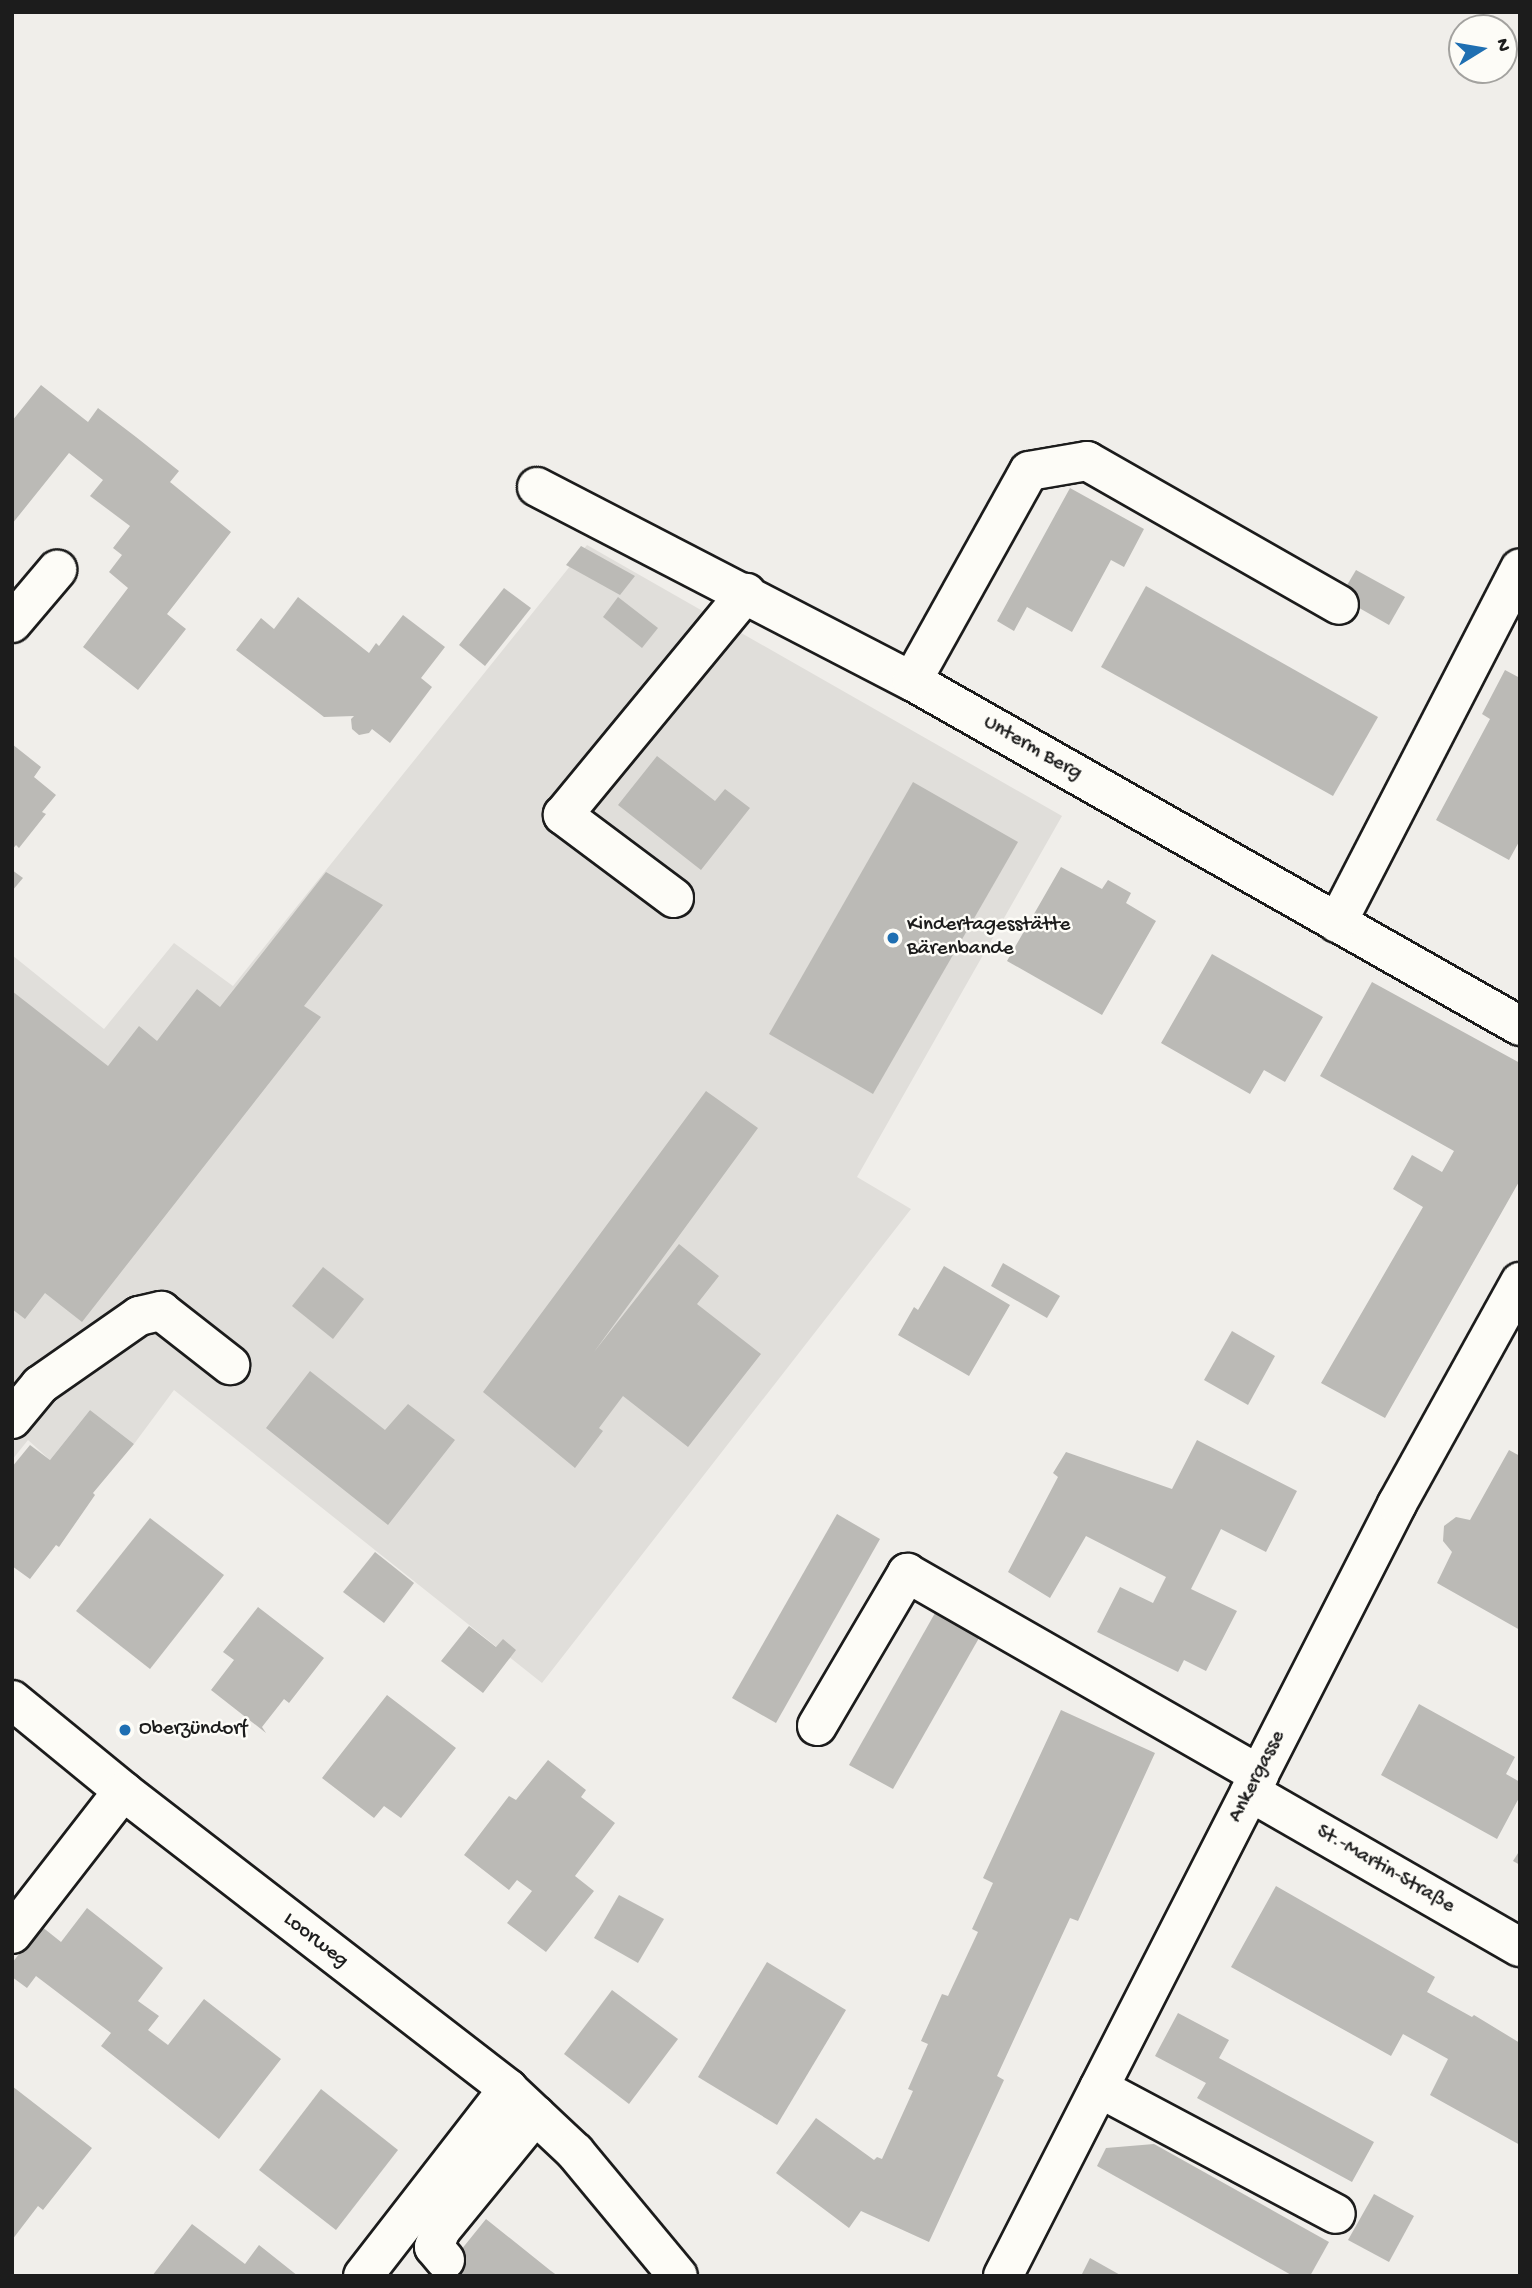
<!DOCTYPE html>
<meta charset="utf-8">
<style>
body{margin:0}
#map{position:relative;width:1532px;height:2288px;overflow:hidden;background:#f0eeea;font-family:"Gochi Hand",sans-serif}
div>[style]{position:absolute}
.built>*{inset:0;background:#e0deda}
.building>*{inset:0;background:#bbbab6}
.roads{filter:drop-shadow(2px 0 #1c1c1c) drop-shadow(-2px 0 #1c1c1c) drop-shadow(0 2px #1c1c1c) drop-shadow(0 -2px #1c1c1c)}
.minor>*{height:38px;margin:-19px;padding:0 19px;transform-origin:19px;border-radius:19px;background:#fdfcf7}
.dots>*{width:19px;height:19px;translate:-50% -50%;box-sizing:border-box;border:4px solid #fdfcf7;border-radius:50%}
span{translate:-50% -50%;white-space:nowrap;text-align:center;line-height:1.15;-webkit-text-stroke:5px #fdfcf7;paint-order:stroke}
.street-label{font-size:21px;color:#1c1c1c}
.poi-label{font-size:21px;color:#1c1c1c}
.left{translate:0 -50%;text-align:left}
.frame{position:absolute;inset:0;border:14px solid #1c1c1c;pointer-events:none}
.north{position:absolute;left:1448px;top:14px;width:70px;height:70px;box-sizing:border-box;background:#fdfcf7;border:2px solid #a3a29f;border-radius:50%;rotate:79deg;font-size:19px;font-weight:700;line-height:28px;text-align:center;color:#1c1c1c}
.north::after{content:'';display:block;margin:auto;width:24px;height:32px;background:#1f6fb2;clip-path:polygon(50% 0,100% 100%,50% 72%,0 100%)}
</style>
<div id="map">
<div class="built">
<div style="clip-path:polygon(587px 545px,1062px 816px,857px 1177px,911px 1209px,542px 1683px,174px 1390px,134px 1444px,90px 1410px,50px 1460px,28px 1440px,12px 1460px,12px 955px,104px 1029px,174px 943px,233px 986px)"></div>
</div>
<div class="building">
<div style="clip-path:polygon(41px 385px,88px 422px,98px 408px,136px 437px,179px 471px,170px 482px,231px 532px,167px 614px,186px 629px,138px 690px,83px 647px,128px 588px,109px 572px,122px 555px,113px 548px,130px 526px,90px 496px,103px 480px,69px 453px,12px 524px,12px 421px)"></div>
<div style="clip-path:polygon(1070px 488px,1144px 529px,1124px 567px,1111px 560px,1072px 632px,1027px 607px,1014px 631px,997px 621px)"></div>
<div style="clip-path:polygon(581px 546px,635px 576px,620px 595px,566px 565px)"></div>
<div style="clip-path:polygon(1356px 570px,1405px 597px,1389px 625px,1340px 597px)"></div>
<div style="clip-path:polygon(1146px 586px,1378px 717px,1333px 796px,1101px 667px)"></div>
<div style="clip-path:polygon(504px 588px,531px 608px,485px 666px,459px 645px)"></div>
<div style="clip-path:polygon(298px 597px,369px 653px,376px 643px,379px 646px,403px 615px,445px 647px,421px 678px,432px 687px,390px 743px,372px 729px,369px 733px,359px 735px,352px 729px,351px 719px,354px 716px,324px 717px,236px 650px,261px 618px,274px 629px)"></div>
<div style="clip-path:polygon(618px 597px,658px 628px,642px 648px,603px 617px)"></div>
<div style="clip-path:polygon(1505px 670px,1520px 678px,1520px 840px,1509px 860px,1436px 820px,1490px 719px,1482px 714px)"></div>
<div style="clip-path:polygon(12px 744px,41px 767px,34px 777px,56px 795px,42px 812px,46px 814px,19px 848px,16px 845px,12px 850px)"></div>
<div style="clip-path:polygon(657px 756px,715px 801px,725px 789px,750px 808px,701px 870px,618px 805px)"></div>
<div style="clip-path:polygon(913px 782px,1018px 842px,873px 1094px,769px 1034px)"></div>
<div style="clip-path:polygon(1061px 867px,1102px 889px,1108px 880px,1131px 893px,1126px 903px,1156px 921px,1102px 1015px,1007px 961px)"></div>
<div style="clip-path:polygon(12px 870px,23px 878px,12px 891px)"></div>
<div style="clip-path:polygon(326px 872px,383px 905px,304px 1006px,321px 1017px,82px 1322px,45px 1293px,25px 1319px,12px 1309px,12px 991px,108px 1066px,139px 1026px,157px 1041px,197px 989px,220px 1007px)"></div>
<div style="clip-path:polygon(1212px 954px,1323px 1017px,1285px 1082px,1264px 1070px,1250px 1094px,1161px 1043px)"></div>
<div style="clip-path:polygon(1372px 982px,1520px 1063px,1520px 1180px,1385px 1418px,1321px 1383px,1423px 1207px,1393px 1189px,1412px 1155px,1442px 1172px,1454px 1151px,1320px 1076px)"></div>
<div style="clip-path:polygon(706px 1091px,758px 1128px,594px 1352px,679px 1244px,719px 1276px,697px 1304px,761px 1354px,688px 1447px,623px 1396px,599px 1428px,603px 1431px,575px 1468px,483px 1392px)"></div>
<div style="clip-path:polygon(1003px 1263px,1060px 1296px,1047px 1318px,991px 1286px)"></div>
<div style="clip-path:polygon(944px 1266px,1010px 1305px,969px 1376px,898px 1335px,914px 1307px,918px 1310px)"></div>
<div style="clip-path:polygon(323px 1267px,364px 1299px,333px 1339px,292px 1306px)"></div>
<div style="clip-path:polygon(1232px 1331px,1275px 1356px,1248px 1405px,1204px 1380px)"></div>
<div style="clip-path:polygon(310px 1371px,385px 1430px,408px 1404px,455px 1440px,388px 1525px,266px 1428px)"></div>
<div style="clip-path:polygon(90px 1410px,134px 1444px,93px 1493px,95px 1495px,59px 1547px,56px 1545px,30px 1579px,12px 1566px,12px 1467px,30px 1445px,50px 1460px)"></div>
<div style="clip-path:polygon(1197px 1440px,1297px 1491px,1266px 1552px,1221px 1529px,1191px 1589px,1237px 1611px,1206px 1671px,1184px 1660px,1178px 1672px,1097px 1632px,1120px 1587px,1153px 1603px,1166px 1577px,1086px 1536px,1050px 1598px,1008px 1572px,1058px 1477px,1053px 1473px,1066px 1452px,1172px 1489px)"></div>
<div style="clip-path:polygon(1509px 1450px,1520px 1456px,1520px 1630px,1437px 1583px,1452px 1552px,1443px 1541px,1444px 1526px,1456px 1517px,1470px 1520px)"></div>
<div style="clip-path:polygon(837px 1514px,880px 1539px,776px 1723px,732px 1698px)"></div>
<div style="clip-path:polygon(150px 1518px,224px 1575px,150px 1669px,76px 1611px)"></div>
<div style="clip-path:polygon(375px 1552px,414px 1583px,384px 1623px,343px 1592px)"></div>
<div style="clip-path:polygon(939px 1606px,983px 1631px,893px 1789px,849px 1765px)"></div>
<div style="clip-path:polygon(258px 1607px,324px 1658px,289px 1703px,284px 1699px,262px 1727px,266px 1733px,211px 1690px,234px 1660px,223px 1652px)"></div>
<div style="clip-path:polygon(469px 1626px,496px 1647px,503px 1639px,516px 1650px,483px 1693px,441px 1661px)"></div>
<div style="clip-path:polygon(387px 1695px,456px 1748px,401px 1818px,384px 1806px,374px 1818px,322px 1778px)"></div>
<div style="clip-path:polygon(1419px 1704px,1515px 1757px,1506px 1774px,1520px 1782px,1520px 1796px,1497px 1839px,1381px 1775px)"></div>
<div style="clip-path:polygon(1061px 1710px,1155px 1753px,1078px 1921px,1070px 1918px,997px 2076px,1004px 2080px,929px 2242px,861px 2211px,849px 2228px,776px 2173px,816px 2118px,874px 2160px,877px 2157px,882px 2159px,913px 2091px,908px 2089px,928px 2044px,921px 2041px,942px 1994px,948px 1996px,978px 1932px,972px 1929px,993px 1883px,983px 1878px)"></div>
<div style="clip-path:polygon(548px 1760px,586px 1790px,581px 1797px,615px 1823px,575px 1876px,594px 1891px,546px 1952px,507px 1923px,532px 1891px,517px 1880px,509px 1890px,464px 1855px,509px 1796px,516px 1800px)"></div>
<div style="clip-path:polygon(1520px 1850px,1520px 1865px,1513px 1861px)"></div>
<div style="clip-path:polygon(1276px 1886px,1435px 1977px,1427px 1992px,1472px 2017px,1474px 2015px,1520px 2043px,1520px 2145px,1430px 2095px,1448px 2059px,1403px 2034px,1391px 2056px,1231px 1967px)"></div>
<div style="clip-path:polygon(619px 1895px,664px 1919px,638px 1963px,594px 1938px)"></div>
<div style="clip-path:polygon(87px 1908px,163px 1968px,138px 2001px,159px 2016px,148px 2030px,168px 2045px,204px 1999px,281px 2059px,219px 2139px,101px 2046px,111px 2033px,36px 1976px,27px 1988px,12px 1977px,12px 1963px,41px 1926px,61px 1942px)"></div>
<div style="clip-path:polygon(767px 1962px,846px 2010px,777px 2125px,698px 2077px)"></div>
<div style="clip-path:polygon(612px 1990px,678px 2039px,629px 2104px,564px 2054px)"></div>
<div style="clip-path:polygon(1178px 2013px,1229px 2040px,1219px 2058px,1374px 2142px,1352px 2182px,1197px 2098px,1206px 2083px,1155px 2056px)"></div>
<div style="clip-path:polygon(12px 2086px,92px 2148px,43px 2210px,38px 2206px,12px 2240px)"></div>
<div style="clip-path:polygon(321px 2089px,398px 2150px,336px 2230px,259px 2170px)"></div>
<div style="clip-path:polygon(1154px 2144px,1329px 2242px,1310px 2276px,1293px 2276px,1097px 2166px,1106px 2148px)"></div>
<div style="clip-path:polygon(1374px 2194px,1414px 2216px,1389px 2262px,1348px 2240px)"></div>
<div style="clip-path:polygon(486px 2219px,551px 2271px,558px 2276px,440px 2276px)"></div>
<div style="clip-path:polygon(192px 2224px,245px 2264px,259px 2245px,298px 2276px,152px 2276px)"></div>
<div style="clip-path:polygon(1090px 2258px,1122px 2276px,1081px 2276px)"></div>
</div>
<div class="roads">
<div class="minor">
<div style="left:537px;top:487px;width:422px;rotate:27.4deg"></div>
<div style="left:912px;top:681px;width:699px;rotate:29.57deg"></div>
<div style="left:12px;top:623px;width:70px;rotate:-49.7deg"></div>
<div style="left:912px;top:681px;width:240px;rotate:-60.9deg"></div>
<div style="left:1029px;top:471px;width:59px;rotate:-9.8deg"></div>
<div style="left:1087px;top:461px;width:290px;rotate:29.7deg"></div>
<div style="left:674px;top:898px;width:139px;rotate:-143.2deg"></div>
<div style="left:563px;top:815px;width:288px;rotate:-50.5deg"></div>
<div style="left:1337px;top:923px;width:399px;rotate:-62.7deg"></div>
<div style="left:12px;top:1419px;width:44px;rotate:-50.5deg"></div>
<div style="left:40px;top:1385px;width:121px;rotate:-34.9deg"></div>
<div style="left:139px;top:1316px;width:23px;rotate:-13deg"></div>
<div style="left:161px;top:1311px;width:88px;rotate:38deg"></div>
<div style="left:12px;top:1700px;width:144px;rotate:39.3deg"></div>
<div style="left:123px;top:1791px;width:487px;rotate:37.7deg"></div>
<div style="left:508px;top:2089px;width:92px;rotate:43.2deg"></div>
<div style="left:575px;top:2152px;width:161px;rotate:50.3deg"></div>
<div style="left:817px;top:1726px;width:178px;rotate:-59.5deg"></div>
<div style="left:907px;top:1573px;width:406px;rotate:29.8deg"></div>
<div style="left:1250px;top:1792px;width:311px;rotate:29.9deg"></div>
<div style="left:12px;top:1934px;width:181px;rotate:-52.2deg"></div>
<div style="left:1099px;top:2088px;width:268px;rotate:28deg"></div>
<div style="left:445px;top:2260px;width:17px;rotate:-130deg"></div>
<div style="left:434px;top:2247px;width:18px;rotate:-68deg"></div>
<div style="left:441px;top:2230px;width:149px;rotate:-50.7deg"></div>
<div style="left:363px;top:2276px;width:237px;rotate:-52.2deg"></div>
<div style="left:1003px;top:2276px;width:867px;rotate:-62.96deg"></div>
<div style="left:1397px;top:1504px;width:254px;rotate:-61deg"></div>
</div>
</div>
<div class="dots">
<div style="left:893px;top:938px;background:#1f6fb2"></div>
<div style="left:125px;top:1730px;background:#1f6fb2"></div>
</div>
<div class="street-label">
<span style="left:1032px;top:749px;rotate:30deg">Unterm Berg</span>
<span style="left:1258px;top:1777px;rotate:-63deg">Ankergasse</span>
<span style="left:1385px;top:1870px;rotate:30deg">St.-Martin-Straße</span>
<span style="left:315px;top:1941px;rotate:38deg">Loorweg</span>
</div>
<div class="poi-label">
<span class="left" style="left:907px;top:938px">Kindertagesstätte<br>Bärenbande</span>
<span class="left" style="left:139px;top:1730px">Oberzündorf</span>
</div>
<div class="frame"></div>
<div class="north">N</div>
</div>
